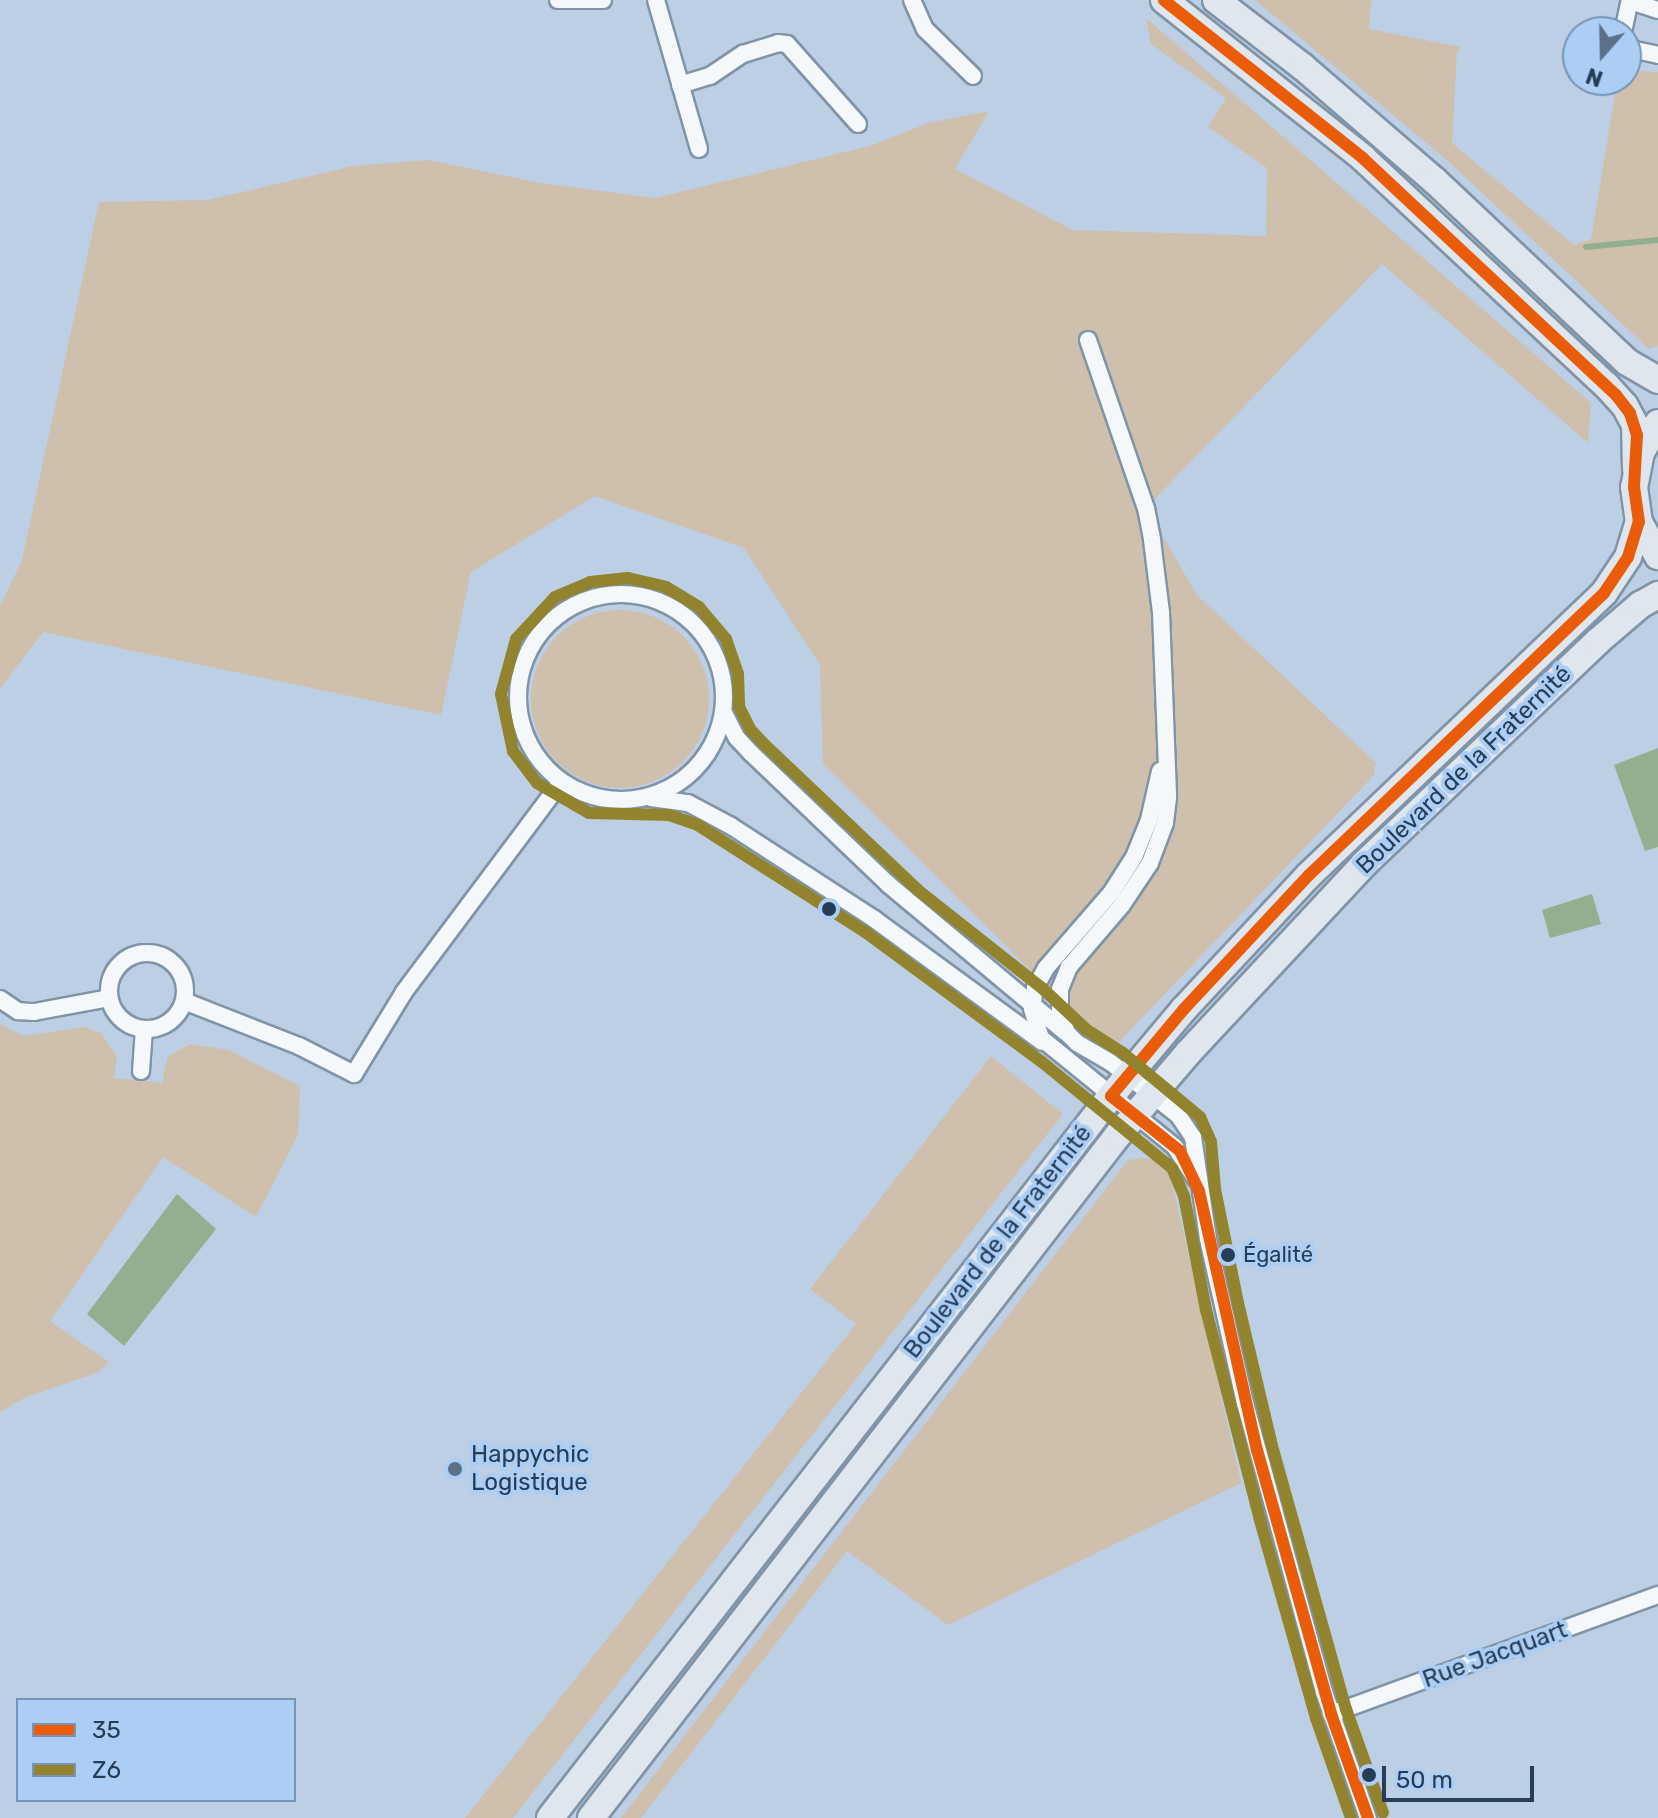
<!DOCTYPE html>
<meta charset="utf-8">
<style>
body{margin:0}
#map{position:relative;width:1658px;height:1818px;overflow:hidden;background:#bdcfe4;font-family:Rubik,sans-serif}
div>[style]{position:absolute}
.green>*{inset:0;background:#cec0ad}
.round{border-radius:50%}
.water>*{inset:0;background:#94af8f}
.stream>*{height:6px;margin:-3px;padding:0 3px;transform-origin:3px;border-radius:3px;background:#94af8f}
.roads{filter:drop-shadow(2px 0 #8094a8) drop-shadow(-2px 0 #8094a8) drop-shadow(0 2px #8094a8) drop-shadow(0 -2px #8094a8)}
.minor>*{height:16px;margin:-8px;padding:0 8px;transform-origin:8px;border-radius:8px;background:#f5f8fb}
.minor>.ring{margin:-8px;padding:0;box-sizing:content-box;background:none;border:16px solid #f5f8fb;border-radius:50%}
.primary>*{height:26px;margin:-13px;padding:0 13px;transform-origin:13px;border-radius:13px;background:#dfe6ed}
.bus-1>*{height:12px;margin:-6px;padding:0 6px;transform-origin:6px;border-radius:6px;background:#e95c09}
.bus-2>*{height:12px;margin:-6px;padding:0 6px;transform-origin:6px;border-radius:6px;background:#92832e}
.dots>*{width:22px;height:22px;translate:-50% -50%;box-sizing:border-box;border:4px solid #accef5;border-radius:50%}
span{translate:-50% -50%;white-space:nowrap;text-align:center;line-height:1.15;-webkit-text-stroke:8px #accef5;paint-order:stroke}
.bus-label{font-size:22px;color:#263d58}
.left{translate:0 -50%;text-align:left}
.street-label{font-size:24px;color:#263d58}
.poi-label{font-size:24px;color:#263d58}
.legend{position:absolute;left:16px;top:1698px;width:280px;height:104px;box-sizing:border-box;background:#accef5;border:2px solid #7694b6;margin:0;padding:10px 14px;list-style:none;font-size:24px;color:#263d58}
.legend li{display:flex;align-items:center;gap:16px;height:40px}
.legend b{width:40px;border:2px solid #7694b6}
.north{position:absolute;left:1562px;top:16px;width:80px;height:80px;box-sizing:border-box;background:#accef5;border:2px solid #7694b6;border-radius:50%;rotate:200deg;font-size:22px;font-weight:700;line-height:32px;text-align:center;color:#263d58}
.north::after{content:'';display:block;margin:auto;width:28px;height:36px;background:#5b7089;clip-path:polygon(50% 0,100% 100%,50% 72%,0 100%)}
.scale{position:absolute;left:1382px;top:1766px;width:152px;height:36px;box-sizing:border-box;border:4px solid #263d58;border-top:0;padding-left:10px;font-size:24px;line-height:28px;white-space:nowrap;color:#263d58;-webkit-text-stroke:6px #accef5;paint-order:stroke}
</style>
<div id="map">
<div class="green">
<div style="clip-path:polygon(1255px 0,1371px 0,1369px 29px,1460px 47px,1457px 53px,1452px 143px,1574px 245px,1591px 239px,1617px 82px,1626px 80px,1635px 71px,1658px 72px,1658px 346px,1649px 349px,1448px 161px)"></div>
<div style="clip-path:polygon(1146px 18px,1591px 403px,1588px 443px,1382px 264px,1146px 508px,1197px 595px,1376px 763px,1374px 775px,1118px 1043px,1092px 1032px,823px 764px,820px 665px,744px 548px,595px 496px,471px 572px,441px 715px,43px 632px,0 689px,0 606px,22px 560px,99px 202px,208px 200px,353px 166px,429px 160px,540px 183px,655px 198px,870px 146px,928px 123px,989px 111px,955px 169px,1073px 230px,1266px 236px,1267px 168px,1208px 127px,1226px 98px,1151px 44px)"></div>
<div class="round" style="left:531px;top:610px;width:178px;height:178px"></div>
<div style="clip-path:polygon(0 1024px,23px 1036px,85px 1027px,101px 1033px,117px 1057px,114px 1078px,162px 1083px,168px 1056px,190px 1044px,229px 1050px,300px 1086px,298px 1135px,256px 1217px,163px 1157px,50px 1321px,109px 1362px,99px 1372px,24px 1398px,0 1412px)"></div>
<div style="clip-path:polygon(991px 1056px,1063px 1114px,513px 1818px,465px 1818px,856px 1324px,810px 1289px)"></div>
<div style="clip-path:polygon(1142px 1158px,1156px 1160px,1170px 1174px,1241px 1483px,948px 1625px,847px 1551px,641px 1818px,621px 1818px,1128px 1160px)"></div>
</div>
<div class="water">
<div style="clip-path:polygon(1658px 748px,1658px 847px,1645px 851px,1614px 765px)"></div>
<div style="clip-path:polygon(1592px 894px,1601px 924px,1550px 938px,1542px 910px)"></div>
<div style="clip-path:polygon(177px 1194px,216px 1229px,124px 1346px,87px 1314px)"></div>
</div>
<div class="stream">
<div style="left:1586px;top:247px;width:72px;rotate:-5.6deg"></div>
</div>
<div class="roads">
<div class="minor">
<div style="left:558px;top:0;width:45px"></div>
<div style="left:656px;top:0;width:155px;rotate:73.9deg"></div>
<div style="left:912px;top:0;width:32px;rotate:66deg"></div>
<div style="left:925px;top:29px;width:67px;rotate:44.4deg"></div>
<div style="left:1630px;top:1px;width:29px;rotate:18deg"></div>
<div style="left:1623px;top:32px;width:33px;rotate:-78deg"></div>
<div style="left:1626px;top:48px;width:33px;rotate:12deg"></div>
<div style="left:680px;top:85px;width:31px;rotate:-17deg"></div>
<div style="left:710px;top:76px;width:40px;rotate:-34deg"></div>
<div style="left:743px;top:54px;width:37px;rotate:-17deg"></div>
<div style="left:778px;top:43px;width:9px;rotate:6deg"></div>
<div style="left:787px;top:44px;width:107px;rotate:48.4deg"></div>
<div style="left:1088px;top:340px;width:178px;rotate:71deg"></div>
<div style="left:1146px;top:508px;width:33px;rotate:79deg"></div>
<div style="left:1152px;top:540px;width:73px;rotate:82.9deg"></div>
<div style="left:1161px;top:612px;width:186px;rotate:87.8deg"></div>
<div style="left:1168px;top:798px;width:25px;rotate:97deg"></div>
<div style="left:1165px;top:823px;width:43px;rotate:110.6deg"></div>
<div style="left:1150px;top:863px;width:50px;rotate:123.7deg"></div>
<div style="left:1122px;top:905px;width:82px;rotate:130.5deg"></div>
<div style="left:1069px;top:967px;width:24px;rotate:112deg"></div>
<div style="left:1060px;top:989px;width:24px;rotate:90deg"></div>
<div style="left:1060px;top:1013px;width:21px;rotate:71deg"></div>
<div style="left:1067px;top:1033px;width:14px;rotate:45deg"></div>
<div style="left:1077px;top:1043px;width:38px;rotate:30deg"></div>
<div style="left:1110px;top:1062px;width:86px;rotate:37.9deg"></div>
<div style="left:1178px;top:1115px;width:27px;rotate:56deg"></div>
<div style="left:1193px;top:1137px;width:103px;rotate:81.6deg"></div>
<div style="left:1208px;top:1239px;width:168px;rotate:77.3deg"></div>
<div style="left:1245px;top:1403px;width:300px;rotate:74.7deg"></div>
<div style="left:1324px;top:1692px;width:133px;rotate:70.8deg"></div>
<div class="ring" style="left:518px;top:594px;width:190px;height:190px"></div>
<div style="left:723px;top:711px;width:30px;rotate:63deg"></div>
<div style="left:737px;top:738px;width:21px;rotate:47deg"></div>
<div style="left:751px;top:753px;width:190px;rotate:43.7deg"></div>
<div style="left:888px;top:884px;width:231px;rotate:39.9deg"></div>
<div style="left:1160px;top:771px;width:50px;rotate:102.7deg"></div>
<div style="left:1149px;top:820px;width:40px;rotate:112deg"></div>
<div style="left:1134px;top:857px;width:43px;rotate:122.6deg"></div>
<div style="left:1111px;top:893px;width:99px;rotate:130.9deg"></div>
<div style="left:1046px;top:968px;width:23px;rotate:119deg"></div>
<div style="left:1035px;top:988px;width:21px;rotate:98deg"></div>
<div style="left:1032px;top:1009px;width:30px;rotate:73deg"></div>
<div style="left:1041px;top:1038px;width:173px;rotate:39.1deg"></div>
<div style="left:1175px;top:1147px;width:37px;rotate:57deg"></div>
<div style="left:651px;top:798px;width:37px;rotate:8deg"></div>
<div style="left:688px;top:803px;width:49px;rotate:28.1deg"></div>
<div style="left:731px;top:826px;width:171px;rotate:33deg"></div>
<div style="left:874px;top:919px;width:208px;rotate:36.2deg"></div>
<div class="ring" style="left:109px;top:953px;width:60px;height:60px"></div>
<div style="left:0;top:999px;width:22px;rotate:34deg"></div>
<div style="left:18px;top:1011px;width:16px;rotate:4deg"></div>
<div style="left:34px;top:1012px;width:76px;rotate:-10.6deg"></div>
<div style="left:184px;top:1001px;width:123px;rotate:21.4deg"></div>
<div style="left:299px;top:1046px;width:62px;rotate:27deg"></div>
<div style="left:354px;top:1074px;width:96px;rotate:-58.6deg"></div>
<div style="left:404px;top:992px;width:262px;rotate:-53.2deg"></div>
<div style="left:141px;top:1071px;width:42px;rotate:-85.9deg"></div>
<div style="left:1331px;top:1714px;width:348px;rotate:-20deg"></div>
</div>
<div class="primary">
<div style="left:1164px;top:0;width:254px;rotate:38.4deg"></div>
<div style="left:1363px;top:158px;width:333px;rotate:43.1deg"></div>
<div style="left:1606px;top:385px;width:28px;rotate:48deg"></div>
<div style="left:1625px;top:406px;width:21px;rotate:62deg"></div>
<div style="left:1635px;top:425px;width:44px;rotate:88.7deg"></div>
<div style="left:1216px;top:0;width:110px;rotate:37.6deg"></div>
<div style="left:1303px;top:67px;width:173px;rotate:40.8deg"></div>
<div style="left:1434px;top:180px;width:265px;rotate:43.3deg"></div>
<div style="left:1627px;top:362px;width:36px;rotate:30deg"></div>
<div style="left:1658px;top:423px;width:34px;rotate:120deg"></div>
<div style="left:1641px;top:452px;width:36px;rotate:101deg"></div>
<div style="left:1634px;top:487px;width:35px;rotate:82deg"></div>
<div style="left:1639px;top:522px;width:39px;rotate:61deg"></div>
<div style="left:550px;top:1818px;width:914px;rotate:-52.15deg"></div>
<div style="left:1111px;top:1096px;width:114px;rotate:-50deg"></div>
<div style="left:1184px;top:1009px;width:183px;rotate:-47deg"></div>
<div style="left:1309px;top:875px;width:408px;rotate:-43.7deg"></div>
<div style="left:1604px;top:593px;width:43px;rotate:-56.3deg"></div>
<div style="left:1628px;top:557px;width:37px;rotate:-73deg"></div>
<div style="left:591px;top:1818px;width:863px;rotate:-52.35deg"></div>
<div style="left:1118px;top:1135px;width:108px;rotate:-49.5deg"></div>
<div style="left:1188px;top:1053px;width:258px;rotate:-47deg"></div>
<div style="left:1364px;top:864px;width:322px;rotate:-43.6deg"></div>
<div style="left:1597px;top:642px;width:57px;rotate:-40.7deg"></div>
<div style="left:1640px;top:605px;width:21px;rotate:-29deg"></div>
</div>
</div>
<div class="bus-1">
<div style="left:1111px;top:1096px;width:114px;rotate:-50deg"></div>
<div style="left:1184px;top:1009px;width:183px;rotate:-47deg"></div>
<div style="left:1309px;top:875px;width:408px;rotate:-43.7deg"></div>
<div style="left:1604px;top:593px;width:43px;rotate:-56.3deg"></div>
<div style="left:1628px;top:557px;width:37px;rotate:-73deg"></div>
<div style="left:1639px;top:522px;width:35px;rotate:-98deg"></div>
<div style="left:1634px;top:487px;width:52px;rotate:-86.7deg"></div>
<div style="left:1637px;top:435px;width:23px;rotate:-108deg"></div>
<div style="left:1630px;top:413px;width:23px;rotate:-128deg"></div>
<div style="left:1616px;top:395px;width:347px;rotate:-136.9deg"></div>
<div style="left:1363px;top:158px;width:254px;rotate:-141.6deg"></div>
<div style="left:1111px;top:1096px;width:88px;rotate:38.6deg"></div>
<div style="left:1180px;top:1151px;width:44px;rotate:64.6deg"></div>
<div style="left:1199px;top:1191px;width:265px;rotate:77.4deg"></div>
<div style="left:1257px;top:1450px;width:274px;rotate:74.3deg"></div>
<div style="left:1331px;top:1714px;width:110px;rotate:70.4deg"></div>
</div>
<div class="bus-2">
<div style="left:1351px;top:1818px;width:106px;rotate:-109.3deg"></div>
<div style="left:1316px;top:1718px;width:206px;rotate:-105.8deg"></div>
<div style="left:1260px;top:1520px;width:217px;rotate:-104.4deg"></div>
<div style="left:1206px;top:1310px;width:116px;rotate:-100.9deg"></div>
<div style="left:1184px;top:1196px;width:30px;rotate:-113deg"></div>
<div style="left:1172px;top:1168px;width:168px;rotate:-140.8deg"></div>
<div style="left:1042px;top:1062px;width:220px;rotate:-143.7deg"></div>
<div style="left:865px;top:932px;width:198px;rotate:-147.4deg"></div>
<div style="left:698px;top:825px;width:31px;rotate:-161deg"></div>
<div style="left:669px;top:815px;width:80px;rotate:-178.6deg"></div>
<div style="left:589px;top:813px;width:60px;rotate:-150deg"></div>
<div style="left:537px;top:783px;width:40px;rotate:-127deg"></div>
<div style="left:513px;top:751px;width:58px;rotate:-101.9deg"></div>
<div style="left:501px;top:694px;width:57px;rotate:-74.7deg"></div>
<div style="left:516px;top:639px;width:57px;rotate:-47.1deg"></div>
<div style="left:555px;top:597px;width:38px;rotate:-23deg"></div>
<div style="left:590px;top:582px;width:38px;rotate:-6deg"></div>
<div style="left:628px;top:578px;width:39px;rotate:13deg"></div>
<div style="left:666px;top:587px;width:39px;rotate:31deg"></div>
<div style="left:699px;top:607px;width:42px;rotate:49.8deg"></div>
<div style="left:726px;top:639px;width:37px;rotate:71deg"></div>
<div style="left:738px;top:674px;width:33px;rotate:88deg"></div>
<div style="left:739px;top:707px;width:25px;rotate:63deg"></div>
<div style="left:750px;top:729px;width:18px;rotate:47deg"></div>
<div style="left:762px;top:742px;width:216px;rotate:43.5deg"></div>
<div style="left:919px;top:891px;width:157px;rotate:38.3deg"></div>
<div style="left:1042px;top:988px;width:62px;rotate:43deg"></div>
<div style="left:1087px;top:1030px;width:43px;rotate:32.6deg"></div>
<div style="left:1123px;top:1053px;width:100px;rotate:39.7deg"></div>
<div style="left:1200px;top:1117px;width:27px;rotate:66deg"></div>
<div style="left:1211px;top:1142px;width:47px;rotate:85.1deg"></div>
<div style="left:1215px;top:1189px;width:116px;rotate:78.6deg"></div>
<div style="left:1238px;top:1303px;width:147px;rotate:76.6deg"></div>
<div style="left:1272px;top:1446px;width:273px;rotate:74.3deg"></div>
<div style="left:1346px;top:1709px;width:110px;rotate:70.4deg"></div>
</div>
<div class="dots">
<div style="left:829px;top:909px;background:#263d58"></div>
<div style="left:1228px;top:1255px;background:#263d58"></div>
<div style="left:455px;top:1469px;background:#5b7089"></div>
<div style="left:1369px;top:1775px;background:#263d58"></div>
</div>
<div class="bus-label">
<span class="left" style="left:1243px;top:1255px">Égalité</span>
</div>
<div class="street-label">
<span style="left:1464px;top:770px;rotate:-44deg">Boulevard de la Fraternité</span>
<span style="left:998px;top:1242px;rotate:-52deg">Boulevard de la Fraternité</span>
<span style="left:1495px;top:1655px;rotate:-20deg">Rue Jacquart</span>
</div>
<div class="poi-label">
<span class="left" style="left:471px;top:1469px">Happychic<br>Logistique</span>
</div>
<ul class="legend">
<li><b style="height:10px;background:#e95c09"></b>35</li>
<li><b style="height:10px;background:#92832e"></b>Z6</li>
</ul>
<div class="north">N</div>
<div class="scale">50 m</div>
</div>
